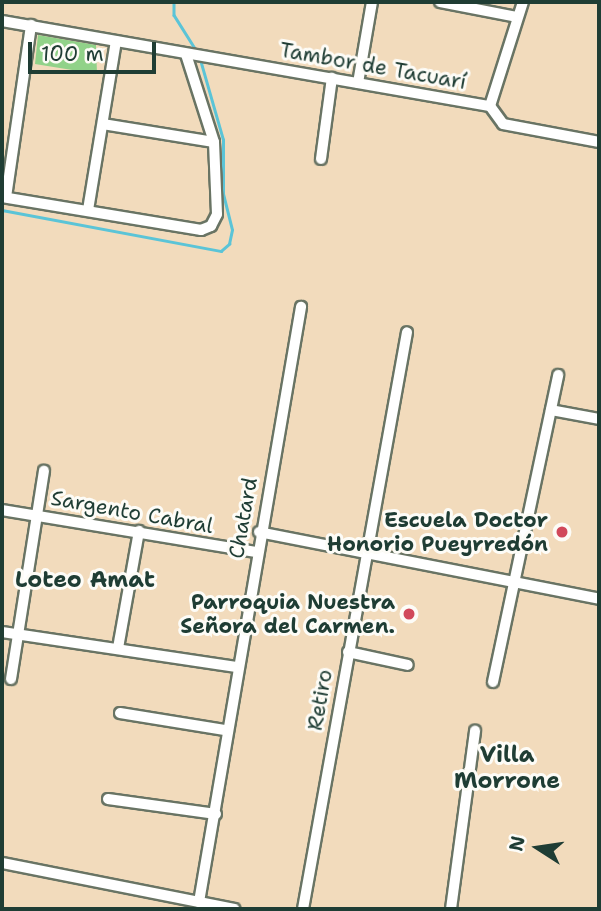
<!DOCTYPE html>
<meta charset="utf-8">
<style>
body{margin:0}
#map{position:relative;width:601px;height:911px;overflow:hidden;background:#f2dbbc;font-family:"Shantell Sans",sans-serif}
div>[style]{position:absolute}
.green>*{inset:0;background:#91d289}
.stream>*{height:2.5px;margin:-1.25px;padding:0 1.25px;transform-origin:1.25px;border-radius:1.25px;background:#5bc4d7}
.roads{filter:drop-shadow(2px 0 #697464) drop-shadow(-2px 0 #697464) drop-shadow(0 2px #697464) drop-shadow(0 -2px #697464)}
.minor>*{height:10px;margin:-5px;padding:0 5px;transform-origin:5px;border-radius:5px;background:#fff}
.dots>*{width:19px;height:19px;translate:-50% -50%;box-sizing:border-box;border:4px solid #fdfcf7;border-radius:50%}
span{translate:-50% -50%;white-space:nowrap;text-align:center;line-height:1.15;-webkit-text-stroke:6px #fdfcf7;paint-order:stroke}
.street-label{font-size:21px;color:#1f3d34}
.poi-label{font-size:21px;color:#1f3d34;font-weight:700}
.right{translate:-100% -50%;text-align:right}
.neighbourhood-label{font-size:23px;color:#1f3d34;font-weight:700}
.frame{position:absolute;inset:0;border:4px solid #1f3d34;pointer-events:none}
.north{position:absolute;left:503px;top:813px;width:70px;height:70px;-webkit-text-stroke:5px #fdfcf7;paint-order:stroke;rotate:282deg;font-size:19px;font-weight:700;line-height:28px;text-align:center;color:#1f3d34}
.north::after{content:'';display:block;margin:auto;width:24px;height:32px;background:#1f3d34;clip-path:polygon(50% 0,100% 100%,50% 72%,0 100%)}
.scale{position:absolute;left:28px;top:42px;width:128px;height:32px;box-sizing:border-box;border:4px solid #1f3d34;border-top:0;padding-left:9px;font-size:21px;line-height:24px;white-space:nowrap;color:#1f3d34;-webkit-text-stroke:5px #fdfcf7;paint-order:stroke}
</style>
<div id="map">
<div class="green">
<div style="clip-path:polygon(38px 35px,96px 45px,97px 74px,35px 64px)"></div>
</div>
<div class="stream">
<div style="left:174px;top:2px;width:13px;rotate:90deg"></div>
<div style="left:174px;top:15px;width:41px;rotate:57.8deg"></div>
<div style="left:2px;top:210px;width:223px;rotate:10.6deg"></div>
<div style="left:221px;top:251px;width:11px;rotate:-41deg"></div>
<div style="left:229px;top:244px;width:14px;rotate:-78deg"></div>
<div style="left:232px;top:230px;width:38px;rotate:-104deg"></div>
<div style="left:223px;top:193px;width:53px;rotate:-90deg"></div>
<div style="left:223px;top:140px;width:83px;rotate:-106deg"></div>
</div>
<div class="roads">
<div class="minor">
<div style="left:440px;top:2px;width:78px;rotate:11deg"></div>
<div style="left:2px;top:21px;width:495px;rotate:9.9deg"></div>
<div style="left:358px;top:83px;width:82px;rotate:-80.2deg"></div>
<div style="left:490px;top:106px;width:22px;rotate:54deg"></div>
<div style="left:503px;top:124px;width:98px;rotate:10.6deg"></div>
<div style="left:490px;top:106px;width:109px;rotate:-72.4deg"></div>
<div style="left:103px;top:124px;width:112px;rotate:9.2deg"></div>
<div style="left:321px;top:159px;width:82px;rotate:-82.3deg"></div>
<div style="left:2px;top:197px;width:202px;rotate:9.4deg"></div>
<div style="left:201px;top:230px;width:11px;rotate:-22deg"></div>
<div style="left:211px;top:226px;width:13px;rotate:-63deg"></div>
<div style="left:217px;top:214px;width:72px;rotate:-92.4deg"></div>
<div style="left:214px;top:142px;width:92px;rotate:-107.7deg"></div>
<div style="left:6px;top:197px;width:174px;rotate:-81.7deg"></div>
<div style="left:88px;top:210px;width:171px;rotate:-80.6deg"></div>
<div style="left:551px;top:410px;width:49px;rotate:10.6deg"></div>
<div style="left:2px;top:510px;width:257px;rotate:9.4deg"></div>
<div style="left:259px;top:532px;width:347px;rotate:11.1deg"></div>
<div style="left:2px;top:632px;width:237px;rotate:8.5deg"></div>
<div style="left:118px;top:648px;width:119px;rotate:-79.8deg"></div>
<div style="left:348px;top:652px;width:61px;rotate:12.2deg"></div>
<div style="left:11px;top:679px;width:211px;rotate:-81deg"></div>
<div style="left:493px;top:682px;width:314px;rotate:-78deg"></div>
<div style="left:120px;top:713px;width:106px;rotate:9.2deg"></div>
<div style="left:108px;top:799px;width:109px;rotate:7.9deg"></div>
<div style="left:2px;top:863px;width:237px;rotate:11.2deg"></div>
<div style="left:199px;top:902px;width:604px;rotate:-80.27deg"></div>
<div style="left:303px;top:909px;width:586px;rotate:-79.78deg"></div>
<div style="left:451px;top:909px;width:180px;rotate:-82.3deg"></div>
</div>
</div>
<div class="dots">
<div style="left:562px;top:532px;background:#d1495b"></div>
<div style="left:409px;top:614px;background:#d1495b"></div>
</div>
<div class="street-label">
<span style="left:373px;top:66px;rotate:10deg">Tambor de Tacuarí</span>
<span style="left:132px;top:512px;rotate:10deg">Sargento Cabral</span>
<span style="left:243px;top:518px;rotate:-80deg">Chatard</span>
<span style="left:320px;top:700px;rotate:-80deg">Retiro</span>
</div>
<div class="poi-label">
<span class="right" style="left:548px;top:532px">Escuela Doctor<br>Honorio Pueyrredón</span>
<span class="right" style="left:395px;top:614px">Parroquia Nuestra<br>Señora del Carmen.</span>
</div>
<div class="neighbourhood-label">
<span style="left:85px;top:579px">Loteo Amat</span>
<span style="left:507px;top:767px">Villa<br>Morrone</span>
</div>
<div class="frame"></div>
<div class="north">N</div>
<div class="scale">100 m</div>
</div>
